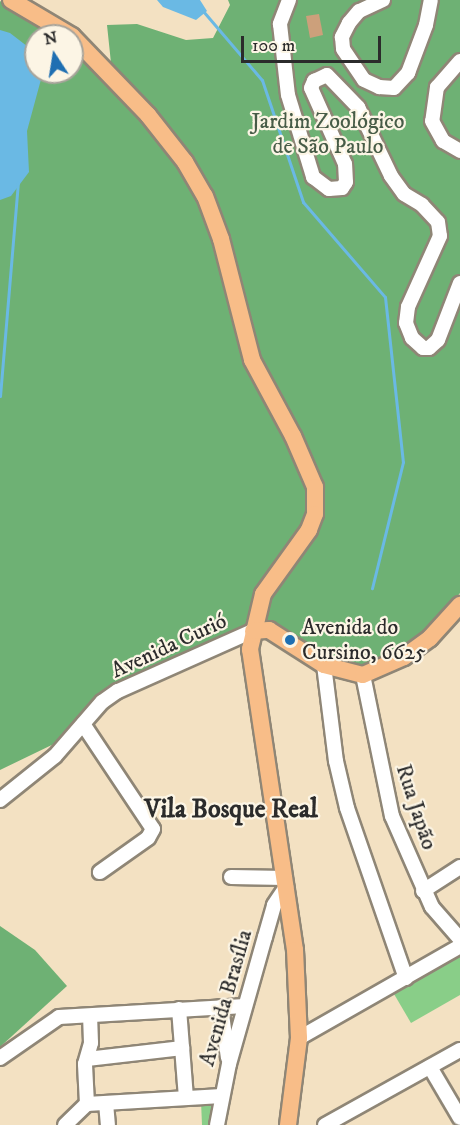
<!DOCTYPE html>
<meta charset="utf-8">
<style>
body{margin:0}
#map{position:relative;width:460px;height:1125px;overflow:hidden;background:#f3e1c2;font-family:"IM FELL DW Pica",serif}
div>[style]{position:absolute}
.green>*{inset:0;background:#89ce88}
.forest>*{inset:0;background:#6eb174}
.water>*{inset:0;background:#6ab9e4}
.stream>*{height:3px;margin:-1.5px;padding:0 1.5px;transform-origin:1.5px;border-radius:1.5px;background:#6ab9e4}
.building>*{inset:0;background:#cca07b}
.roads{filter:drop-shadow(2px 0 #8f8676) drop-shadow(-2px 0 #8f8676) drop-shadow(0 2px #8f8676) drop-shadow(0 -2px #8f8676)}
.minor>*{height:14px;margin:-7px;padding:0 7px;transform-origin:7px;border-radius:7px;background:#fff}
.major>*{height:16px;margin:-8px;padding:0 8px;transform-origin:8px;border-radius:8px;background:#f8bd88}
.dots>*{width:16px;height:16px;translate:-50% -50%;box-sizing:border-box;border:3px solid #fcf5e5;border-radius:50%}
span{translate:-50% -50%;white-space:nowrap;text-align:center;line-height:1.15;-webkit-text-stroke:4.5px #fcf5e5;paint-order:stroke}
.park-label{font-size:22px;color:#475c47}
.poi-label{font-size:22px;color:#2b2b2b}
.left{translate:0 -50%;text-align:left}
.street-label{font-size:22px;color:#2b2b2b}
.quarter-label{font-size:26px;color:#2b2b2b;font-weight:700}
.north{position:absolute;left:24px;top:24px;width:60px;height:60px;box-sizing:border-box;background:#fcf5e5;border:2px solid #a8a49b;border-radius:50%;rotate:348deg;font-size:16px;font-weight:700;line-height:24px;text-align:center;color:#2b2b2b}
.north::after{content:'';display:block;margin:auto;width:21px;height:27px;background:#1f6fb2;clip-path:polygon(50% 0,100% 100%,50% 72%,0 100%)}
.scale{position:absolute;left:241px;top:36px;width:140px;height:27px;box-sizing:border-box;border:3px solid #2b2b2b;border-top:0;padding-left:8px;font-size:18px;line-height:21px;white-space:nowrap;color:#2b2b2b;-webkit-text-stroke:4px #fcf5e5;paint-order:stroke}
</style>
<div id="map">
<div class="green">
<div style="clip-path:polygon(460px 953px,460px 995px,411px 1023px,394px 994px)"></div>
<div style="clip-path:polygon(201px 1101px,216px 1102px,213px 1125px,202px 1125px)"></div>
</div>
<div class="forest">
<div style="clip-path:polygon(228px 0,460px 0,460px 593px,433px 628px,404px 649px,365px 666px,334px 659px,274px 623px,261px 621px,244px 628px,107px 687px,60px 741px,0 770px,0 1px,53px 36px,36px 36px,36px 72px,72px 72px,72px 49px,82px 56px,111px 63px,107px 25px,137px 24px,186px 40px,213px 38px,230px 5px)"></div>
<div style="clip-path:polygon(0 926px,35px 950px,67px 986px,0 1047px)"></div>
</div>
<div class="water">
<div style="clip-path:polygon(157px 0,200px 0,207px 11px,196px 20px,163px 7px)"></div>
<div style="clip-path:polygon(0 30px,10px 33px,36px 53px,36px 72px,43px 72px,27px 131px,29px 172px,11px 196px,0 200px)"></div>
</div>
<div class="stream">
<div style="left:203px;top:11px;width:91px;rotate:49.5deg"></div>
<div style="left:262px;top:80px;width:129px;rotate:71.4deg"></div>
<div style="left:303px;top:202px;width:125px;rotate:49.2deg"></div>
<div style="left:385px;top:297px;width:166px;rotate:83.8deg"></div>
<div style="left:403px;top:462px;width:130px;rotate:103.8deg"></div>
<div style="left:0;top:396px;width:214px;rotate:-85.2deg"></div>
</div>
<div class="building">
<div style="clip-path:polygon(319px 14px,323px 35px,310px 38px,306px 16px)"></div>
</div>
<div class="roads">
<div class="minor">
<div style="left:289px;top:0;width:26px;rotate:111deg"></div>
<div style="left:280px;top:24px;width:71px;rotate:83.6deg"></div>
<div style="left:288px;top:95px;width:86px;rotate:73deg"></div>
<div style="left:313px;top:177px;width:20px;rotate:37deg"></div>
<div style="left:329px;top:189px;width:13px;rotate:-4deg"></div>
<div style="left:342px;top:188px;width:7px;rotate:-56deg"></div>
<div style="left:346px;top:182px;width:18px;rotate:-93deg"></div>
<div style="left:345px;top:164px;width:83px;rotate:-114.1deg"></div>
<div style="left:311px;top:88px;width:8px;rotate:-67deg"></div>
<div style="left:314px;top:81px;width:14px;rotate:-25deg"></div>
<div style="left:327px;top:75px;width:45px;rotate:45.9deg"></div>
<div style="left:358px;top:107px;width:76px;rotate:64.4deg"></div>
<div style="left:391px;top:176px;width:22px;rotate:54deg"></div>
<div style="left:404px;top:194px;width:21px;rotate:31deg"></div>
<div style="left:422px;top:205px;width:23px;rotate:47deg"></div>
<div style="left:438px;top:222px;width:14px;rotate:82deg"></div>
<div style="left:440px;top:236px;width:78px;rotate:114.3deg"></div>
<div style="left:408px;top:307px;width:16px;rotate:97deg"></div>
<div style="left:406px;top:323px;width:16px;rotate:68deg"></div>
<div style="left:412px;top:338px;width:15px;rotate:42deg"></div>
<div style="left:423px;top:348px;width:6px"></div>
<div style="left:429px;top:348px;width:12px;rotate:-42deg"></div>
<div style="left:438px;top:340px;width:61px;rotate:-68.9deg"></div>
<div style="left:383px;top:0;width:26px;rotate:155deg"></div>
<div style="left:359px;top:11px;width:16px;rotate:130deg"></div>
<div style="left:349px;top:23px;width:16px;rotate:117deg"></div>
<div style="left:342px;top:37px;width:12px;rotate:85deg"></div>
<div style="left:343px;top:49px;width:37px;rotate:56deg"></div>
<div style="left:364px;top:80px;width:17px;rotate:25deg"></div>
<div style="left:379px;top:87px;width:15px;rotate:4deg"></div>
<div style="left:394px;top:88px;width:21px;rotate:-47deg"></div>
<div style="left:408px;top:73px;width:51px;rotate:-69.4deg"></div>
<div style="left:426px;top:25px;width:25px;rotate:-79deg"></div>
<div style="left:460px;top:61px;width:35px;rotate:131deg"></div>
<div style="left:437px;top:87px;width:34px;rotate:98deg"></div>
<div style="left:432px;top:121px;width:23px;rotate:61deg"></div>
<div style="left:443px;top:141px;width:20px;rotate:30deg"></div>
<div style="left:324px;top:665px;width:97px;rotate:82.9deg"></div>
<div style="left:336px;top:761px;width:48px;rotate:76.8deg"></div>
<div style="left:347px;top:808px;width:180px;rotate:70.9deg"></div>
<div style="left:363px;top:675px;width:144px;rotate:78.4deg"></div>
<div style="left:392px;top:816px;width:99px;rotate:66.3deg"></div>
<div style="left:432px;top:907px;width:43px;rotate:48.8deg"></div>
<div style="left:83px;top:724px;width:126px;rotate:56.3deg"></div>
<div style="left:153px;top:829px;width:10px;rotate:119deg"></div>
<div style="left:148px;top:838px;width:59px;rotate:144.7deg"></div>
<div style="left:0;top:800px;width:70px;rotate:-38.7deg"></div>
<div style="left:55px;top:756px;width:72px;rotate:-49deg"></div>
<div style="left:102px;top:702px;width:19px;rotate:-35deg"></div>
<div style="left:118px;top:691px;width:148px;rotate:-24deg"></div>
<div style="left:231px;top:877px;width:54px;rotate:1.1deg"></div>
<div style="left:423px;top:891px;width:44px;rotate:-33deg"></div>
<div style="left:221px;top:1007px;width:51px;rotate:82.2deg"></div>
<div style="left:179px;top:1009px;width:88px;rotate:85.5deg"></div>
<div style="left:299px;top:1038px;width:185px;rotate:-29.7deg"></div>
<div style="left:0;top:1058px;width:72px;rotate:-34.8deg"></div>
<div style="left:59px;top:1017px;width:186px;rotate:-3.4deg"></div>
<div style="left:87px;top:1059px;width:96px;rotate:-6.6deg"></div>
<div style="left:430px;top:1067px;width:59px;rotate:59.5deg"></div>
<div style="left:106px;top:1103px;width:22px;rotate:85deg"></div>
<div style="left:87px;top:1104px;width:40px;rotate:-92.9deg"></div>
<div style="left:85px;top:1064px;width:22px;rotate:-74deg"></div>
<div style="left:91px;top:1043px;width:27px;rotate:-92deg"></div>
<div style="left:65px;top:1125px;width:30px;rotate:-44deg"></div>
<div style="left:87px;top:1104px;width:135px;rotate:-3.4deg"></div>
<div style="left:217px;top:1125px;width:62px;rotate:-78.9deg"></div>
<div style="left:229px;top:1064px;width:132px;rotate:-74.2deg"></div>
<div style="left:265px;top:937px;width:33px;rotate:-74deg"></div>
<div style="left:274px;top:905px;width:22px;rotate:-56deg"></div>
<div style="left:325px;top:1125px;width:154px;rotate:-29.1deg"></div>
</div>
<div class="major">
<div style="left:11px;top:0;width:71px;rotate:30.5deg"></div>
<div style="left:72px;top:36px;width:110px;rotate:46.1deg"></div>
<div style="left:148px;top:115px;width:60px;rotate:51.8deg"></div>
<div style="left:185px;top:162px;width:39px;rotate:60deg"></div>
<div style="left:205px;top:196px;width:46px;rotate:69.6deg"></div>
<div style="left:221px;top:239px;width:125px;rotate:75.6deg"></div>
<div style="left:252px;top:360px;width:86px;rotate:61.7deg"></div>
<div style="left:293px;top:436px;width:56px;rotate:66.7deg"></div>
<div style="left:315px;top:487px;width:27px;rotate:90deg"></div>
<div style="left:315px;top:514px;width:17px;rotate:111deg"></div>
<div style="left:309px;top:530px;width:79px;rotate:125.7deg"></div>
<div style="left:263px;top:594px;width:57px;rotate:103.3deg"></div>
<div style="left:250px;top:649px;width:304px;rotate:81.5deg"></div>
<div style="left:295px;top:950px;width:88px;rotate:87.4deg"></div>
<div style="left:299px;top:1038px;width:88px;rotate:97.2deg"></div>
<div style="left:253px;top:631px;width:16px;rotate:-4deg"></div>
<div style="left:269px;top:630px;width:65px;rotate:32.5deg"></div>
<div style="left:324px;top:665px;width:40px;rotate:14.4deg"></div>
<div style="left:363px;top:675px;width:45px;rotate:-23.7deg"></div>
<div style="left:404px;top:657px;width:32px;rotate:-36deg"></div>
<div style="left:430px;top:638px;width:45px;rotate:-47.7deg"></div>
</div>
</div>
<div class="dots">
<div style="left:290px;top:640px;background:#1f6fb2"></div>
</div>
<div class="park-label">
<span style="left:328px;top:134px">Jardim Zoológico<br>de São Paulo</span>
</div>
<div class="poi-label">
<span class="left" style="left:302px;top:640px">Avenida do<br>Cursino, 6625</span>
</div>
<div class="street-label">
<span style="left:169px;top:646px;rotate:-25deg">Avenida Curió</span>
<span style="left:416px;top:807px;rotate:72deg">Rua Japão</span>
<span style="left:226px;top:998px;rotate:-74deg">Avenida Brasília</span>
</div>
<div class="quarter-label">
<span style="left:231px;top:810px">Vila Bosque Real</span>
</div>
<div class="north">N</div>
<div class="scale">100 m</div>
</div>
